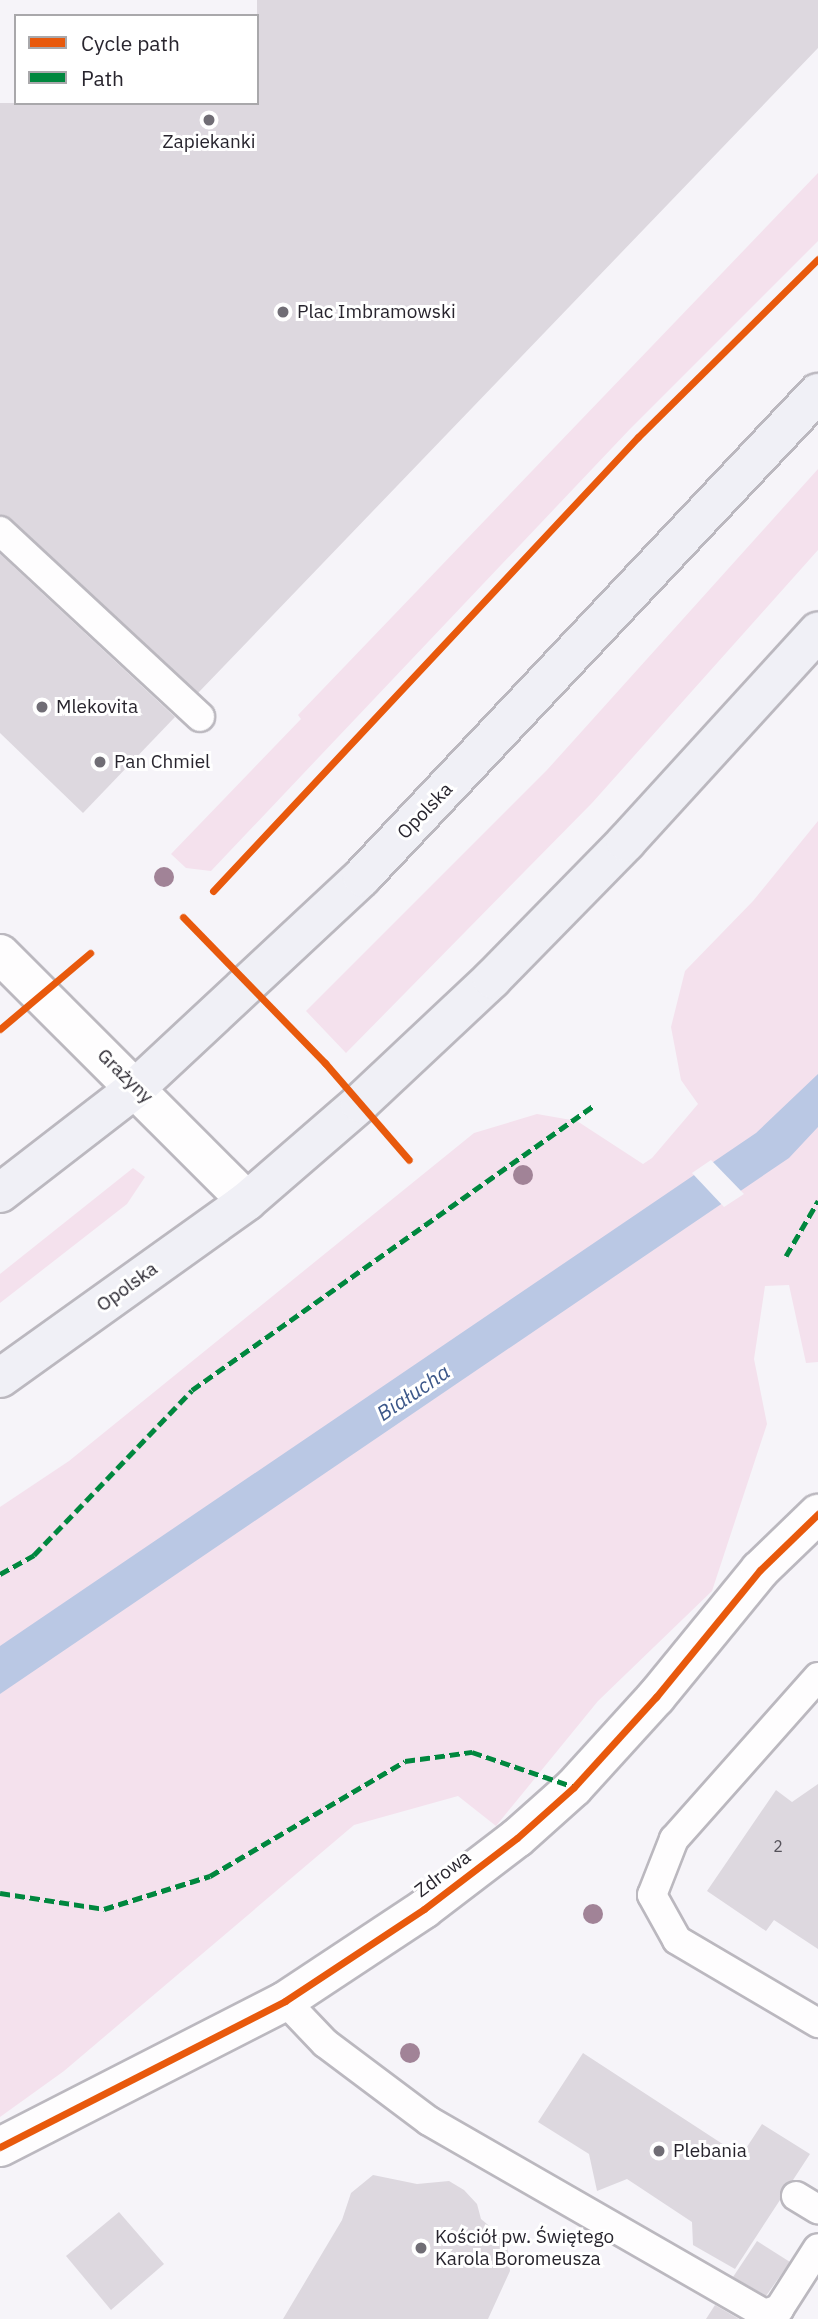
<!DOCTYPE html>
<meta charset="utf-8">
<style>
body{margin:0}
#map{position:relative;width:818px;height:2319px;overflow:hidden;background:#f6f4f9;font-family:"IBM Plex Sans",sans-serif}
div>[style]{position:absolute}
.green>*{inset:0;background:#f4e1ed}
.water>*{inset:0;background:#bac8e4}
.pier>*{inset:0;background:#f6f4f9}
.building>*{inset:0;background:#ddd8df}
.roads{filter:drop-shadow(2px 0 #bbb8bf) drop-shadow(-2px 0 #bbb8bf) drop-shadow(0 2px #bbb8bf) drop-shadow(0 -2px #bbb8bf)}
.lane>*{height:28px;margin:-14px;padding:0 14px;transform-origin:14px;border-radius:14px;background:#fefdfe}
.street>*{height:38px;margin:-19px;padding:0 19px;transform-origin:19px;border-radius:19px;background:#fefdfe}
.primary>*{height:38px;margin:-19px;padding:0 19px;transform-origin:19px;border-radius:19px;background:#f0f0f6}
.quiet>*{height:5px;margin-top:-2.5px;transform-origin:0;background:repeating-linear-gradient(90deg,#00873e 0 10px,transparent 0 15px)}
.cycleway>*{height:7px;margin:-3.5px;padding:0 3.5px;transform-origin:3.5px;border-radius:3.5px;background:#e8590c}
.trees>*{width:20px;height:20px;margin:-10px;border-radius:50%;background:#a18397}
.dots>*{width:19px;height:19px;translate:-50% -50%;box-sizing:border-box;border:4px solid #fff;border-radius:50%}
span{translate:-50% -50%;white-space:nowrap;text-align:center;line-height:1.15;-webkit-text-stroke:6px #fff;paint-order:stroke}
.number-label{font-size:16px;color:#55525a}
.number-label span{-webkit-text-stroke-width:0}
.poi-label{font-size:19px;color:#28252e}
.left{translate:0 -50%;text-align:left}
.street-label{font-size:19px;color:#28252e}
.water-label{font-size:21px;color:#3c5789;font-style:italic}
.legend{position:absolute;left:14px;top:14px;width:245px;height:91px;box-sizing:border-box;background:#fff;border:2px solid #a9a8ab;margin:0;padding:9px 12px;list-style:none;font-size:21px;color:#28252e}
.legend li{display:flex;align-items:center;gap:14px;height:35px}
.legend b{width:35px;border:2px solid #a9a8ab}
</style>
<div id="map">
<div class="green">
<div style="clip-path:polygon(818px 173px,818px 241px,630px 429px,211px 871px,186px 868px,171px 854px,301px 719px,298px 715px)"></div>
<div style="clip-path:polygon(818px 469px,818px 550px,592px 803px,346px 1053px,306px 1011px,547px 770px)"></div>
<div style="clip-path:polygon(818px 821px,818px 1362px,806px 1363px,789px 1285px,765px 1286px,754px 1359px,767px 1424px,712px 1591px,598px 1701px,496px 1826px,458px 1796px,354px 1825px,64px 2071px,0 2117px,0 1507px,69px 1461px,474px 1133px,537px 1114px,577px 1121px,643px 1164px,652px 1158px,698px 1104px,681px 1080px,671px 1027px,685px 971px,753px 901px)"></div>
<div style="clip-path:polygon(133px 1168px,145px 1177px,127px 1204px,0 1303px,0 1274px)"></div>
</div>
<div class="water">
<div style="clip-path:polygon(818px 1074px,818px 1127px,789px 1158px,0 1694px,0 1646px,756px 1133px)"></div>
</div>
<div class="pier">
<div style="clip-path:polygon(711px 1160px,744px 1194px,724px 1207px,692px 1173px)"></div>
</div>
<div class="building">
<div style="clip-path:polygon(257px 0,818px 0,818px 48px,198px 693px,11px 519px,0 515px,0 103px,257px 103px)"></div>
<div style="clip-path:polygon(0 554px,175px 717px,83px 813px,0 733px)"></div>
<div style="clip-path:polygon(818px 1784px,818px 1949px,774px 1920px,766px 1931px,707px 1891px,776px 1790px,792px 1802px)"></div>
<div style="clip-path:polygon(583px 2053px,741px 2156px,762px 2124px,810px 2154px,793px 2180px,782px 2187px,780px 2200px,735px 2269px,693px 2245px,692px 2222px,627px 2179px,597px 2191px,589px 2154px,538px 2122px)"></div>
<div style="clip-path:polygon(373px 2175px,417px 2184px,449px 2181px,464px 2190px,477px 2204px,481px 2219px,507px 2241px,510px 2271px,488px 2319px,283px 2319px,342px 2220px,351px 2193px)"></div>
<div style="clip-path:polygon(119px 2212px,164px 2264px,111px 2310px,66px 2256px)"></div>
<div style="clip-path:polygon(757px 2241px,790px 2262px,766px 2296px,733px 2277px)"></div>
<div style="clip-path:polygon(715px 2305px,739px 2319px,706px 2319px)"></div>
</div>
<div class="roads">
<div class="lane">
<div style="left:0;top:531px;width:273px;rotate:42.9deg"></div>
<div style="left:818px;top:1677px;width:217px;rotate:131.6deg"></div>
<div style="left:674px;top:1839px;width:60px;rotate:111.4deg"></div>
<div style="left:652px;top:1895px;width:51px;rotate:60.9deg"></div>
<div style="left:677px;top:1940px;width:164px;rotate:30.5deg"></div>
<div style="left:285px;top:2001px;width:58px;rotate:46.4deg"></div>
<div style="left:325px;top:2043px;width:130px;rotate:36.9deg"></div>
<div style="left:429px;top:2121px;width:387px;rotate:29.9deg"></div>
<div style="left:764px;top:2314px;width:16px;rotate:-18deg"></div>
<div style="left:779px;top:2309px;width:72px;rotate:-57.4deg"></div>
<div style="left:796px;top:2196px;width:26px;rotate:31deg"></div>
</div>
<div class="street">
<div style="left:0;top:954px;width:349px;rotate:45deg"></div>
<div style="left:0;top:2147px;width:320px;rotate:-27.1deg"></div>
<div style="left:285px;top:2001px;width:167px;rotate:-33.5deg"></div>
<div style="left:424px;top:1909px;width:117px;rotate:-37.4deg"></div>
<div style="left:517px;top:1838px;width:76px;rotate:-41.8deg"></div>
<div style="left:574px;top:1787px;width:122px;rotate:-47.7deg"></div>
<div style="left:656px;top:1697px;width:164px;rotate:-50.7deg"></div>
<div style="left:760px;top:1570px;width:81px;rotate:-44deg"></div>
</div>
<div class="primary">
<div style="left:0;top:1193px;width:173px;rotate:-37.7deg"></div>
<div style="left:137px;top:1087px;width:308px;rotate:-43deg"></div>
<div style="left:362px;top:877px;width:665px;rotate:-46.71deg"></div>
<div style="left:0;top:1378px;width:304px;rotate:-35.6deg"></div>
<div style="left:247px;top:1201px;width:150px;rotate:-40.9deg"></div>
<div style="left:360px;top:1103px;width:181px;rotate:-43.2deg"></div>
<div style="left:492px;top:979px;width:192px;rotate:-45.6deg"></div>
<div style="left:626px;top:842px;width:285px;rotate:-47.6deg"></div>
</div>
</div>
<div class="quiet">
<div style="left:786px;top:1256px;width:64px;rotate:-59.8deg"></div>
<div style="left:0;top:1574px;width:39px;rotate:-29deg"></div>
<div style="left:34px;top:1555px;width:228px;rotate:-46.2deg"></div>
<div style="left:192px;top:1390px;width:493px;rotate:-35.3deg"></div>
<div style="left:0;top:1893px;width:105px;rotate:8.7deg"></div>
<div style="left:104px;top:1909px;width:111px;rotate:-17.3deg"></div>
<div style="left:210px;top:1876px;width:226px;rotate:-30.5deg"></div>
<div style="left:405px;top:1761px;width:68px;rotate:-7.7deg"></div>
<div style="left:472px;top:1752px;width:108px;rotate:18.9deg"></div>
</div>
<div class="cycleway">
<div style="left:213px;top:891px;width:622px;rotate:-46.89deg"></div>
<div style="left:638px;top:437px;width:253px;rotate:-44.7deg"></div>
<div style="left:183px;top:917px;width:204px;rotate:45.8deg"></div>
<div style="left:325px;top:1063px;width:128px;rotate:49.1deg"></div>
<div style="left:0;top:1029px;width:118px;rotate:-40.2deg"></div>
<div style="left:0;top:2147px;width:320px;rotate:-27.1deg"></div>
<div style="left:285px;top:2001px;width:167px;rotate:-33.5deg"></div>
<div style="left:424px;top:1909px;width:117px;rotate:-37.4deg"></div>
<div style="left:517px;top:1838px;width:76px;rotate:-41.8deg"></div>
<div style="left:574px;top:1787px;width:122px;rotate:-47.7deg"></div>
<div style="left:656px;top:1697px;width:164px;rotate:-50.7deg"></div>
<div style="left:760px;top:1570px;width:81px;rotate:-44deg"></div>
</div>
<div class="trees">
<div style="left:164px;top:877px"></div>
<div style="left:523px;top:1175px"></div>
<div style="left:593px;top:1914px"></div>
<div style="left:410px;top:2053px"></div>
</div>
<div class="dots">
<div style="left:209px;top:120px;background:#706d75"></div>
<div style="left:283px;top:312px;background:#706d75"></div>
<div style="left:42px;top:707px;background:#706d75"></div>
<div style="left:100px;top:762px;background:#706d75"></div>
<div style="left:659px;top:2151px;background:#706d75"></div>
<div style="left:421px;top:2248px;background:#706d75"></div>
</div>
<div class="number-label">
<span style="left:778px;top:1846px">2</span>
</div>
<div class="poi-label">
<span style="left:209px;top:142px">Zapiekanki</span>
<span class="left" style="left:297px;top:312px">Plac Imbramowski</span>
<span class="left" style="left:56px;top:707px">Mlekovita</span>
<span class="left" style="left:114px;top:762px">Pan Chmiel</span>
<span class="left" style="left:673px;top:2151px">Plebania</span>
<span class="left" style="left:435px;top:2248px">Kościół pw. Świętego<br>Karola Boromeusza</span>
</div>
<div class="street-label">
<span style="left:425px;top:811px;rotate:-46deg">Opolska</span>
<span style="left:125px;top:1076px;rotate:44deg">Grażyny</span>
<span style="left:127px;top:1287px;rotate:-36deg">Opolska</span>
<span style="left:443px;top:1874px;rotate:-37deg">Zdrowa</span>
</div>
<div class="water-label">
<span style="left:413px;top:1392px;rotate:-34deg">Białucha</span>
</div>
<ul class="legend">
<li><b style="height:9px;background:#e8590c"></b>Cycle path</li>
<li><b style="height:9px;background:#00873e"></b>Path</li>
</ul>
</div>
